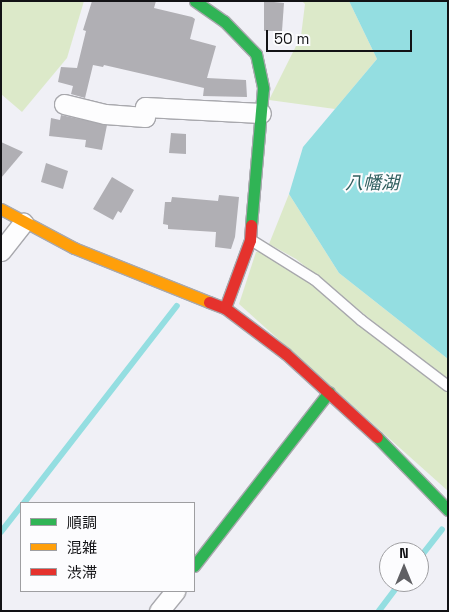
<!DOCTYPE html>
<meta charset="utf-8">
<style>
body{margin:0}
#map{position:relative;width:449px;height:612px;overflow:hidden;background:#f0f0f6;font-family:"Space Grotesk","Noto Sans JP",sans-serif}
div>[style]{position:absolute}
.green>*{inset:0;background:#dce9c9}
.water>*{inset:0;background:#94dee1}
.stream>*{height:5.5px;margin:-2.75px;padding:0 2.75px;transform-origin:2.75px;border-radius:2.75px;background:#94dee1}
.building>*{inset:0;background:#b0afb4}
.roads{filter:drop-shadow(1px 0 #a8a8ad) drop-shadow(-1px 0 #a8a8ad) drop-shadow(0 1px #a8a8ad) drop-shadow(0 -1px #a8a8ad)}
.lane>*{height:10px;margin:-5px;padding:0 5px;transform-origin:5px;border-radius:5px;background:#fdfdfe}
.street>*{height:19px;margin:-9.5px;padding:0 9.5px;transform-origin:9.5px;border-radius:9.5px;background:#fdfdfe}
.fast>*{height:11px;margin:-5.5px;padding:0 5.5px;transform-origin:5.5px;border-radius:5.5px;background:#30b455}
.slow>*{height:11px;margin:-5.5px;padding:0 5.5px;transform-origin:5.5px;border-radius:5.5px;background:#ff9f0a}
.jam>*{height:11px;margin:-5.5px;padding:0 5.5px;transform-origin:5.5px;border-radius:5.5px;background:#e5322d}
span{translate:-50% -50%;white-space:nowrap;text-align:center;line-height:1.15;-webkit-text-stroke:4px #fcfcfe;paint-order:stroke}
.water-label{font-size:18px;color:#2f5e5e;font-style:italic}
.frame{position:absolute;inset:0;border:2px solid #121215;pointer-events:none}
.legend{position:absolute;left:20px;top:502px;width:175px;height:90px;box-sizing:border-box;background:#fcfcfe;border:1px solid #9e9ea1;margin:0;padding:6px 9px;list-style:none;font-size:15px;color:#121215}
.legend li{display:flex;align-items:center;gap:10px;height:25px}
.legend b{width:25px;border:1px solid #9e9ea1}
.north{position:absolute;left:379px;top:542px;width:50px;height:50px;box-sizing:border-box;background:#fcfcfe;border:1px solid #9e9ea1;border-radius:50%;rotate:0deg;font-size:14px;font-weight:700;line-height:20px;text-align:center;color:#121215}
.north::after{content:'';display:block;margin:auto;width:18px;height:22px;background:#606064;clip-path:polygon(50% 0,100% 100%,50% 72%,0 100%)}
.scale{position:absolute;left:266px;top:30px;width:146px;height:22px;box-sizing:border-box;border:2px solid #121215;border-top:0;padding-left:6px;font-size:15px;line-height:18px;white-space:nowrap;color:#121215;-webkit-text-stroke:4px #fcfcfe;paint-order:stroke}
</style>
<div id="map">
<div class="green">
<div style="clip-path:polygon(1px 1px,84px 1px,67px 58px,22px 112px,1px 94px)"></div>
<div style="clip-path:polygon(302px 1px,349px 1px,377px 59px,335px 109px,269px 100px,301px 36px,305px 4px)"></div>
<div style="clip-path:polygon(289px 194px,339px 273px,448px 359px,448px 382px,296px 259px,269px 244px)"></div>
<div style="clip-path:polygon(256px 252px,269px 252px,305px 279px,448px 393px,448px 491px,239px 304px)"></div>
</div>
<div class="water">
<div style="clip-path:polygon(349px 1px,448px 1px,448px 359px,339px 273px,289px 194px,303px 147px,377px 59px)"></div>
</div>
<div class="stream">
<div style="left:24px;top:503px;width:249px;rotate:-52.2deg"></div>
<div style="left:1px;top:532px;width:33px;rotate:-52deg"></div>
<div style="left:419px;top:559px;width:37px;rotate:-52deg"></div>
<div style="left:379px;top:611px;width:36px;rotate:-53deg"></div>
</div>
<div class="building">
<div style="clip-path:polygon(92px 1px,156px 1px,154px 8px,192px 17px,195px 19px,190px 39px,216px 46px,207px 78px,246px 80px,247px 97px,203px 96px,204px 88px,104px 65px,103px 67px,93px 65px,85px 98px,71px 94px,73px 86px,58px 82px,61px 67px,77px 68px,86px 31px,83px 30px)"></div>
<div style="clip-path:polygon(264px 1px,284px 3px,282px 31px,264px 31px)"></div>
<div style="clip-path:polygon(61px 115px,107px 125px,102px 150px,85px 147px,86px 140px,49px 136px,51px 118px,60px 120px)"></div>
<div style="clip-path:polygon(171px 133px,186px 134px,186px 154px,169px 153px)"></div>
<div style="clip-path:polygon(1px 142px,23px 152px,1px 178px)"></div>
<div style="clip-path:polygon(46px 163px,68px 171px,63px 189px,41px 182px)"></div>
<div style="clip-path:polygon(112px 177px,134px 190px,121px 213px,118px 211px,113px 220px,93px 209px)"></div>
<div style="clip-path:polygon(219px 195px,239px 197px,235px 237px,231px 249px,215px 247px,216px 232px,168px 229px,168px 225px,163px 224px,165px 202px,171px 202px,172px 197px,218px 201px)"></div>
</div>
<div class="roads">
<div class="lane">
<div style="left:251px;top:240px;width:75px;rotate:32deg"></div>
<div style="left:315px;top:280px;width:61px;rotate:41deg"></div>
<div style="left:361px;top:320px;width:109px;rotate:37.2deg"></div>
</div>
<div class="street">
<div style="left:64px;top:104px;width:42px;rotate:13.7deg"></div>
<div style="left:105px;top:114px;width:40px;rotate:4.3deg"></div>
<div style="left:145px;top:117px;width:10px;rotate:-90deg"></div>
<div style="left:145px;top:107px;width:116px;rotate:3deg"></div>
<div style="left:1px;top:251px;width:36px;rotate:-52deg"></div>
<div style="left:159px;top:611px;width:26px;rotate:-51deg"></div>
</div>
<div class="fast">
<div style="left:195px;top:1px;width:35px;rotate:35deg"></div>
<div style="left:224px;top:21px;width:46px;rotate:45.9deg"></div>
<div style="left:256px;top:54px;width:35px;rotate:78deg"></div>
<div style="left:263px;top:88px;width:138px;rotate:95deg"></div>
<div style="left:377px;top:437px;width:102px;rotate:45.8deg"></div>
<div style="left:194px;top:566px;width:220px;rotate:-52.2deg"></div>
</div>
<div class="slow">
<div style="left:1px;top:209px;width:83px;rotate:28.1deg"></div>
<div style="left:74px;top:248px;width:145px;rotate:21.8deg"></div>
</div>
<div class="jam">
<div style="left:209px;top:302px;width:17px;rotate:21deg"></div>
<div style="left:225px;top:308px;width:76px;rotate:37deg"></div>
<div style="left:286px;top:354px;width:123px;rotate:42.4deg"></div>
<div style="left:225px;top:308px;width:72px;rotate:-69.8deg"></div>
<div style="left:250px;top:240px;width:15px;rotate:-86deg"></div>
</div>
</div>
<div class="water-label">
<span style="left:372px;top:183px">八幡湖</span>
</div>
<div class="frame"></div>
<ul class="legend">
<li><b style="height:6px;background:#30b455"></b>順調</li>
<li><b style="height:6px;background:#ff9f0a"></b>混雑</li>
<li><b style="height:6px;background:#e5322d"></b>渋滞</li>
</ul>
<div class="north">N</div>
<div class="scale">50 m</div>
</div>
